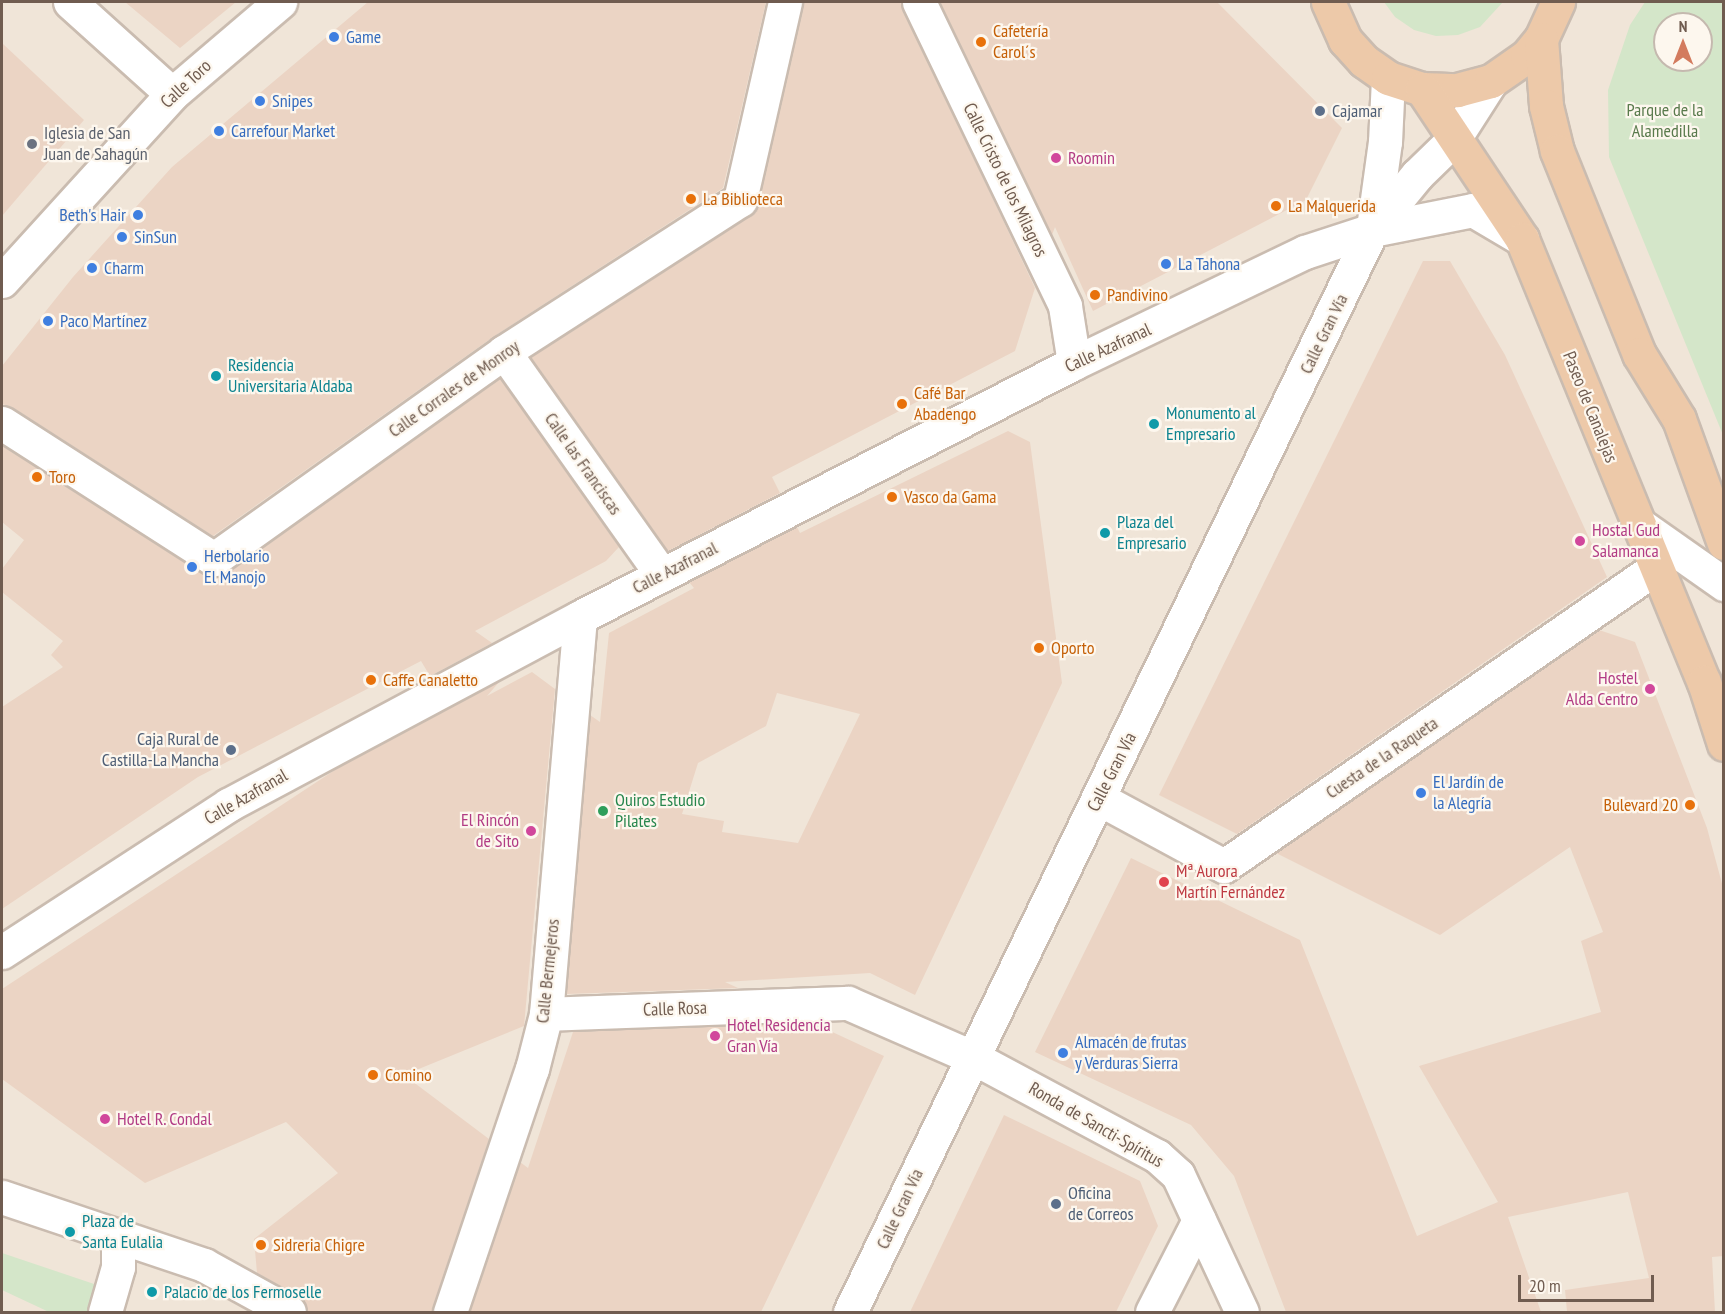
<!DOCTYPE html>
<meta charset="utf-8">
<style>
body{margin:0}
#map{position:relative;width:1725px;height:1314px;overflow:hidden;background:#faf3e9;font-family:"PT Sans Narrow",sans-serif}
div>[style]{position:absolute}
.residential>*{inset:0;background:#f0e5d8}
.green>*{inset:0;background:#d4e6c9}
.building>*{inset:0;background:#ebd4c4}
.roads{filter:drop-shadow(2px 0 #cabcb0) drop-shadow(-2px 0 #cabcb0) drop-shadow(0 2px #cabcb0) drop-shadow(0 -2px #cabcb0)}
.pedestrian>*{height:33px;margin:-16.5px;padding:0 16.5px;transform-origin:16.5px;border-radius:16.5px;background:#fff}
.minor>*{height:33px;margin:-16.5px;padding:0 16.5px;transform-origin:16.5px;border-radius:16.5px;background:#fff}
.secondary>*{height:33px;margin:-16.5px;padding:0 16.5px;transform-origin:16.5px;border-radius:16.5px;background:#fff}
.trunk>*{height:33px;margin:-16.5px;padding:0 16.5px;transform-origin:16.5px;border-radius:16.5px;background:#edc9a9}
.dots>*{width:16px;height:16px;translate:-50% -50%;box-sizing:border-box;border:3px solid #fdf7ee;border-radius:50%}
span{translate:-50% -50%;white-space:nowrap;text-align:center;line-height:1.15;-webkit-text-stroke:4.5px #fdf7ee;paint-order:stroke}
.food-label{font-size:18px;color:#c56008}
.left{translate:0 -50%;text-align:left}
.right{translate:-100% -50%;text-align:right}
.shop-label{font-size:18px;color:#366cbe}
.street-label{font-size:18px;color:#705c50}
.service-label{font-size:18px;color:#4e5e75}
.park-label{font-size:18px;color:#597a4c}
.worship-label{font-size:18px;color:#5b616d}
.hotel-label{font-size:18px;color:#b23c85}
.culture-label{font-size:18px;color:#0d838f}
.leisure-label{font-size:18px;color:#27864d}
.health-label{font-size:18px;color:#be3a42}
.frame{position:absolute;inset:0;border:3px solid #705c50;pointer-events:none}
.north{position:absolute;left:1653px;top:12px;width:60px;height:60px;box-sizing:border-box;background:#fdf7ee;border:2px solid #c5b9af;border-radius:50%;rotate:0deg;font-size:16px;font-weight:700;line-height:24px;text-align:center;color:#705c50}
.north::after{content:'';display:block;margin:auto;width:21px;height:27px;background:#d37b5e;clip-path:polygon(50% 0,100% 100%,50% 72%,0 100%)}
.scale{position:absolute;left:1518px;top:1275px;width:136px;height:27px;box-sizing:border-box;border:3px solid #705c50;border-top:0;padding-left:8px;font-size:18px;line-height:21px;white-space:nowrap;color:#705c50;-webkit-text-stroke:4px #fdf7ee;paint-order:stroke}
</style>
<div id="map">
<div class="residential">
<div style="clip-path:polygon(evenodd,2px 2px,1723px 2px,1723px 1312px,2px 1312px,2px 2px,1665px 24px,1701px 24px,1701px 60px,1665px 60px,1665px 24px)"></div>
</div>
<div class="green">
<div style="clip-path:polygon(1384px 2px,1503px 2px,1480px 27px,1458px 35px,1436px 36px,1414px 30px,1395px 17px)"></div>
<div style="clip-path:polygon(evenodd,1645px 2px,1723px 2px,1723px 435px,1609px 157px,1608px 90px,1630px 25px,1645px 2px,1665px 24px,1701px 24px,1701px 60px,1665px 60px,1665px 24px)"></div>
<div style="clip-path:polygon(2px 1253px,103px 1287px,94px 1312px,49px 1312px,2px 1290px)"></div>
</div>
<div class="building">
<div style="clip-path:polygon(125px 2px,236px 2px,180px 48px)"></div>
<div style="clip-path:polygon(368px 2px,766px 2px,723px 188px,493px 337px,213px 536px,12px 407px,2px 404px,2px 366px,73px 277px,172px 167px)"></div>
<div style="clip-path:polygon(803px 2px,900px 2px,1035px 288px,1015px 351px,772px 477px,780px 493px,668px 551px,531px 357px,751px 215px,758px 204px)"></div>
<div style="clip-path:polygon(940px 2px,1217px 2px,1342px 128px,1306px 200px,1093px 311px,1055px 227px,1052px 235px)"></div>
<div style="clip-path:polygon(2px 43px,84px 120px,2px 216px)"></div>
<div style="clip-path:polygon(1423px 261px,1450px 261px,1505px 355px,1607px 577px,1237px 834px,1159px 795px)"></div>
<div style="clip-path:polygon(500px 378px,619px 547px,606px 561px,475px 631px,492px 643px,430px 676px,421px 661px,198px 777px,2px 909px,2px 707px,63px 667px,51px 655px,63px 641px,2px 592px,2px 569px,24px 540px,2px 522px,2px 445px,204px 575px,215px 578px)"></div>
<div style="clip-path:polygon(evenodd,1008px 431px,1030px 442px,1062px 683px,915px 995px,870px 973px,725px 982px,738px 988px,566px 994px,590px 715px,600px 722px,609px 633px,694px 588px,689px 582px,797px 527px,800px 533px,1008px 431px,777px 693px,860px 714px,798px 843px,722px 832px,724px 821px,682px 814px,698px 763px,766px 726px,777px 693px)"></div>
<div style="clip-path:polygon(1599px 630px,1635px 642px,1707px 828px,1724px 891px,1724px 1256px,1712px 1257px,1715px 1312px,1567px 1312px,1565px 1290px,1649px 1278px,1628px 1192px,1508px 1217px,1541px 1312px,1286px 1312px,1234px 1176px,1191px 1125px,1035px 1052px,1131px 858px,1300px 940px,1417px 1236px,1498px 1202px,1419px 1066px,1601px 1012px,1581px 941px,1603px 932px,1570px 847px,1440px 935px,1276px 853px)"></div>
<div style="clip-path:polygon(532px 672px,555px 689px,524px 1026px,404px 1075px,489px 1139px,432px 1312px,308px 1312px,299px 1296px,257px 1273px,254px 1239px,338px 1173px,286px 1122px,145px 1183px,2px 1079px,2px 989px,341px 766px,500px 681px,487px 696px)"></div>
<div style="clip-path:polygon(813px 1023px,884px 1056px,761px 1312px,470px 1312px,520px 1162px,528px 1168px,573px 1032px)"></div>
<div style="clip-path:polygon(1004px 1115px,1140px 1181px,1158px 1226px,1116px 1312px,910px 1312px)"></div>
</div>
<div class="roads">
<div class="pedestrian">
<div style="left:70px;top:2px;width:137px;rotate:42deg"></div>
<div style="left:919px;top:2px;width:337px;rotate:64.3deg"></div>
<div style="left:1065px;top:306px;width:58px;rotate:81deg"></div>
<div style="left:2px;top:281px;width:253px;rotate:-47.7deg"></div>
<div style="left:172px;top:94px;width:142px;rotate:-40.4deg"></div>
<div style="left:504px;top:352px;width:273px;rotate:54.7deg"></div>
<div style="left:2px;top:423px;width:252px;rotate:32.7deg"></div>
<div style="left:214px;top:559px;width:356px;rotate:-35.5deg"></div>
<div style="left:504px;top:352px;width:281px;rotate:-32.8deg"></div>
<div style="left:740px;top:200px;width:203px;rotate:-77.2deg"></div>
<div style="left:2px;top:952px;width:270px;rotate:-33deg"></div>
<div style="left:228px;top:805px;width:399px;rotate:-28.1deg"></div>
<div style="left:580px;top:617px;width:555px;rotate:-27.21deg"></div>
<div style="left:1074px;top:363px;width:256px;rotate:-25.7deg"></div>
<div style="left:1305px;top:252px;width:71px;rotate:-18.2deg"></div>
<div style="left:974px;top:1058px;width:208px;rotate:28.2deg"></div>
<div style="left:1157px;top:1156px;width:28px;rotate:42deg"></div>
<div style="left:1178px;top:1175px;width:151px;rotate:65deg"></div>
<div style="left:2px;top:1197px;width:213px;rotate:18.6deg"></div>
<div style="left:204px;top:1265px;width:97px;rotate:28.9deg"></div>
<div style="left:105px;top:1312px;width:47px;rotate:-73.9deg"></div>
<div style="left:118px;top:1267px;width:32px;rotate:-90deg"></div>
<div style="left:450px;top:1312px;width:256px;rotate:-71.4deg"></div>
<div style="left:1152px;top:1312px;width:103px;rotate:-62.9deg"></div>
</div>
<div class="minor">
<div style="left:1640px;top:525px;width:103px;rotate:35.1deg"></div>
<div style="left:1098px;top:798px;width:143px;rotate:28.4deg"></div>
<div style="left:1224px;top:866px;width:526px;rotate:-34.63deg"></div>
<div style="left:546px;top:1014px;width:302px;rotate:-2.1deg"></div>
<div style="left:848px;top:1003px;width:137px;rotate:23.6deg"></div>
<div style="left:532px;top:1069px;width:57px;rotate:-75.7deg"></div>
<div style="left:546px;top:1014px;width:398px;rotate:-85.1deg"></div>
</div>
<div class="secondary">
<div style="left:1373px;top:228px;width:87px;rotate:-82.1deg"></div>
<div style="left:1385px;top:142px;width:64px;rotate:-87.3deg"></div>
<div style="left:1372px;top:230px;width:103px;rotate:-11.2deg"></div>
<div style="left:1473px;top:210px;width:57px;rotate:30.6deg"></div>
<div style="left:850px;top:1312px;width:1201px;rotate:-64.25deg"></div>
<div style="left:1372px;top:230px;width:71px;rotate:-50.7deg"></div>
<div style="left:1417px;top:175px;width:52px;rotate:-44.2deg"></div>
<div style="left:1454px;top:139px;width:69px;rotate:-57.5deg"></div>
</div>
<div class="trunk">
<div style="left:1328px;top:2px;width:42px;rotate:65.9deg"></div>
<div style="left:1345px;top:40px;width:28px;rotate:48deg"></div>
<div style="left:1364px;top:61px;width:29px;rotate:35deg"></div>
<div style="left:1388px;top:78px;width:36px;rotate:18deg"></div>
<div style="left:1422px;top:89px;width:35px;rotate:2deg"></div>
<div style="left:1457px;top:90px;width:35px;rotate:-15deg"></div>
<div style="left:1491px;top:81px;width:44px;rotate:-34.8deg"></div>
<div style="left:1527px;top:56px;width:22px;rotate:-51deg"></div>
<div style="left:1541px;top:39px;width:41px;rotate:-65.3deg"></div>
<div style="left:1541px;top:39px;width:67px;rotate:85.7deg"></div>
<div style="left:1546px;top:106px;width:46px;rotate:76.3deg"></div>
<div style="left:1557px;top:151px;width:219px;rotate:68deg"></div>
<div style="left:1639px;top:354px;width:76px;rotate:58.4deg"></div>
<div style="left:1679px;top:419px;width:132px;rotate:70.1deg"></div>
<div style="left:1422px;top:89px;width:180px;rotate:56.3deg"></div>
<div style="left:1522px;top:239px;width:479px;rotate:67.7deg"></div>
<div style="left:1704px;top:682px;width:65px;rotate:72.1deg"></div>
</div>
</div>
<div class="dots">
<div style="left:334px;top:37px;background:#3f7fe0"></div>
<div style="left:981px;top:42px;background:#e8710a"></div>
<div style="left:260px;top:101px;background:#3f7fe0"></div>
<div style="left:1320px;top:111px;background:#5c6f8a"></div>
<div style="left:219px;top:131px;background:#3f7fe0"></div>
<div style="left:32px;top:144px;background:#6b7280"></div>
<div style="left:1056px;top:158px;background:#d1479c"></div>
<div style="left:691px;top:199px;background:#e8710a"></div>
<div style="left:1276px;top:206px;background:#e8710a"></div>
<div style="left:138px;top:215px;background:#3f7fe0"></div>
<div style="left:122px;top:237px;background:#3f7fe0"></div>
<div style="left:1166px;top:264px;background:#3f7fe0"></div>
<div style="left:92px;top:268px;background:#3f7fe0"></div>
<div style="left:1095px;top:295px;background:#e8710a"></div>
<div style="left:48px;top:321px;background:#3f7fe0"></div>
<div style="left:216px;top:376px;background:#0f9aa8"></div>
<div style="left:902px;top:404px;background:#e8710a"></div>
<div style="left:1154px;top:424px;background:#0f9aa8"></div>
<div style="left:37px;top:477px;background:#e8710a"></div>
<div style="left:892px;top:497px;background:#e8710a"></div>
<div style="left:1105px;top:533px;background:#0f9aa8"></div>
<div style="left:1580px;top:541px;background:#d1479c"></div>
<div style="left:192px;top:567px;background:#3f7fe0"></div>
<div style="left:1039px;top:648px;background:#e8710a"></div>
<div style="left:371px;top:680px;background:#e8710a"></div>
<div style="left:1650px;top:689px;background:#d1479c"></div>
<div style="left:231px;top:750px;background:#5c6f8a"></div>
<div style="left:1421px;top:793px;background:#3f7fe0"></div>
<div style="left:1690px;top:805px;background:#e8710a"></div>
<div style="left:603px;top:811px;background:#2e9e5b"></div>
<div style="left:531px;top:831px;background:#d1479c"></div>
<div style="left:1164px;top:882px;background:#e0444e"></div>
<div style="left:715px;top:1036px;background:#d1479c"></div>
<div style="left:1063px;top:1053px;background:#3f7fe0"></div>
<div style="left:373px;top:1075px;background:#e8710a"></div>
<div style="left:105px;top:1119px;background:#d1479c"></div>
<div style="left:1056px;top:1204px;background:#5c6f8a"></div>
<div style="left:70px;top:1232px;background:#0f9aa8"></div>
<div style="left:261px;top:1245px;background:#e8710a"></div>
<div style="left:152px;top:1292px;background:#0f9aa8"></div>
</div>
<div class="food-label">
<span class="left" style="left:993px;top:42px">Cafetería<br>Carol´s</span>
<span class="left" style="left:703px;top:199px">La Biblioteca</span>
<span class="left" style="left:1288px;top:206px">La Malquerida</span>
<span class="left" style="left:1107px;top:295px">Pandivino</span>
<span class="left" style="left:914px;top:404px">Café Bar<br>Abadengo</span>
<span class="left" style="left:49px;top:477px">Toro</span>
<span class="left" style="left:904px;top:497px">Vasco da Gama</span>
<span class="left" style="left:1051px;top:648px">Oporto</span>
<span class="left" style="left:383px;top:680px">Caffe Canaletto</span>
<span class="right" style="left:1678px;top:805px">Bulevard 20</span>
<span class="left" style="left:385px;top:1075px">Comino</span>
<span class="left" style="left:273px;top:1245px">Sidreria Chigre</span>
</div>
<div class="shop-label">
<span class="left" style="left:346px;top:37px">Game</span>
<span class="left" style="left:272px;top:101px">Snipes</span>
<span class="left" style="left:231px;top:131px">Carrefour Market</span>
<span class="right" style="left:126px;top:215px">Beth's Hair</span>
<span class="left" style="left:134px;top:237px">SinSun</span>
<span class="left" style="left:1178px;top:264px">La Tahona</span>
<span class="left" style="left:104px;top:268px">Charm</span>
<span class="left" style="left:60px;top:321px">Paco Martínez</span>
<span class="left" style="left:204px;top:567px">Herbolario<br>El Manojo</span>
<span class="left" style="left:1433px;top:793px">El Jardín de<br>la Alegría</span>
<span class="left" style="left:1075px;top:1053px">Almacén de frutas<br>y Verduras Sierra</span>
</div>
<div class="street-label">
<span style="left:186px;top:84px;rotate:-43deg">Calle Toro</span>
<span style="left:1005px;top:180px;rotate:64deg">Calle Cristo de los Milagros</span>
<span style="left:1324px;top:334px;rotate:-64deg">Calle Gran Vía</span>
<span style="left:1108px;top:348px;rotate:-25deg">Calle Azafranal</span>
<span style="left:454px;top:389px;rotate:-35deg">Calle Corrales de Monroy</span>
<span style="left:1590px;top:407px;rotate:68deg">Paseo de Canalejas</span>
<span style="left:583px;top:464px;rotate:55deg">Calle las Franciscas</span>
<span style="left:675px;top:568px;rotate:-27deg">Calle Azafranal</span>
<span style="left:1382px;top:758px;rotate:-34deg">Cuesta de la Raqueta</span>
<span style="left:1112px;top:772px;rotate:-63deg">Calle Gran Vía</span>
<span style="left:246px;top:797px;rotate:-30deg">Calle Azafranal</span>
<span style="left:548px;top:971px;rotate:-84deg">Calle Bermejeros</span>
<span style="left:675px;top:1009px;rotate:-2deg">Calle Rosa</span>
<span style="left:1096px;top:1125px;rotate:30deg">Ronda de Sancti-Spíritus</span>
<span style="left:900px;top:1209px;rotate:-65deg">Calle Gran Vía</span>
</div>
<div class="service-label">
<span class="left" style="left:1332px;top:111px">Cajamar</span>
<span class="right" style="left:219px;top:750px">Caja Rural de<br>Castilla-La Mancha</span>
<span class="left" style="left:1068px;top:1204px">Oficina<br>de Correos</span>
</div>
<div class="park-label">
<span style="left:1665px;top:121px">Parque de la<br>Alamedilla</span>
</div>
<div class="worship-label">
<span class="left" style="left:44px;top:144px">Iglesia de San<br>Juan de Sahagún</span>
</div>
<div class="hotel-label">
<span class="left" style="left:1068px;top:158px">Roomin</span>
<span class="left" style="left:1592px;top:541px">Hostal Gud<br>Salamanca</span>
<span class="right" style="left:1638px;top:689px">Hostel<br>Alda Centro</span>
<span class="right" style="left:519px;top:831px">El Rincón<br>de Sito</span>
<span class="left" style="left:727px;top:1036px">Hotel Residencia<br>Gran Vía</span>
<span class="left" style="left:117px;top:1119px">Hotel R. Condal</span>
</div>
<div class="culture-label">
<span class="left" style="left:228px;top:376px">Residencia<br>Universitaria Aldaba</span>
<span class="left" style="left:1166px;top:424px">Monumento al<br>Empresario</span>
<span class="left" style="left:1117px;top:533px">Plaza del<br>Empresario</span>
<span class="left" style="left:82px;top:1232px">Plaza de<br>Santa Eulalia</span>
<span class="left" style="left:164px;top:1292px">Palacio de los Fermoselle</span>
</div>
<div class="leisure-label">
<span class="left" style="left:615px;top:811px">Quiros Estudio<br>Pilates</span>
</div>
<div class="health-label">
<span class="left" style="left:1176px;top:882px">Mª Aurora<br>Martín Fernández</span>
</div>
<div class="frame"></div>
<div class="north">N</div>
<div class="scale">20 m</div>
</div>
